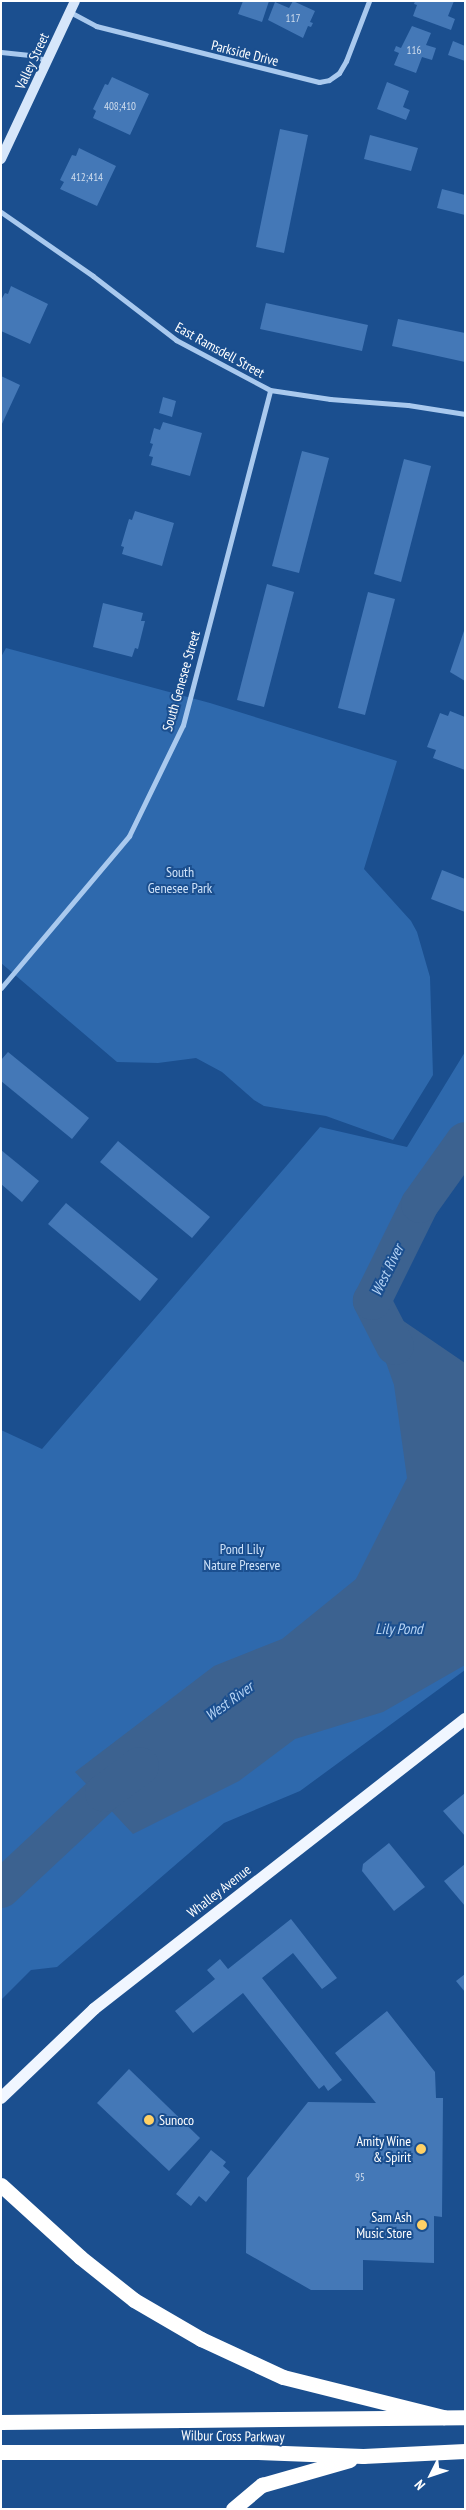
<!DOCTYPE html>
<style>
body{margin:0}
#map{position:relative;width:466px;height:2510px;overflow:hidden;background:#1b4f8f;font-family:"PT Sans Narrow",sans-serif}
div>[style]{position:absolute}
.green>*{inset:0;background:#2e69ad}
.water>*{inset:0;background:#3c6290}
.river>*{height:38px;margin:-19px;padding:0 19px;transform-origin:19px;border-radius:19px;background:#3c6290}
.building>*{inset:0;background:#4478b7}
.street>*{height:5px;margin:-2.5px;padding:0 2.5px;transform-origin:2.5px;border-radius:2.5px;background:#a9c9ee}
.secondary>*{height:10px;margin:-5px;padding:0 5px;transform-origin:5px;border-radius:5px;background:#d6e6fa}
.primary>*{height:12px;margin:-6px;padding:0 6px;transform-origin:6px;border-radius:6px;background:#f0f6ff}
.highway>*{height:15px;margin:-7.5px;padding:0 7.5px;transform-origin:7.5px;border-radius:7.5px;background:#fff}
.dots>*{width:14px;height:14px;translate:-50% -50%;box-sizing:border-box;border:2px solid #1b4f8f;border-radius:50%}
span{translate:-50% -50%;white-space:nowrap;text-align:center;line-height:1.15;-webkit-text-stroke:4px #1b4f8f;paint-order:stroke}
.number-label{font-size:11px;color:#d0dded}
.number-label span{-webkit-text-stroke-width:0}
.street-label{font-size:14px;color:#fff}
.park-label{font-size:14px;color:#cfe3fa}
.poi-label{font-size:14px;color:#fff}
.left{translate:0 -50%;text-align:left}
.right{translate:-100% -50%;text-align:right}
.water-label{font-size:15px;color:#b5d3f5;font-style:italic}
.frame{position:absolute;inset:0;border:2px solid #fff;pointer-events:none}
.north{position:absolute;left:406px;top:2450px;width:50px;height:50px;-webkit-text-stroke:4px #1b4f8f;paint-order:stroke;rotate:229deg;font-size:14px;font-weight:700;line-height:20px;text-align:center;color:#fff}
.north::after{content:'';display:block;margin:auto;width:18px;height:22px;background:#fff;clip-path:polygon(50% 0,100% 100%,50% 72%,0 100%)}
</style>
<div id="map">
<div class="green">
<div style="clip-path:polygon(6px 648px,210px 703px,397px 761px,364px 869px,411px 921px,417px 932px,430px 977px,433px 1075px,393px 1140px,326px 1116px,264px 1106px,254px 1100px,222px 1072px,196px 1058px,158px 1063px,117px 1062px,1px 963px,1px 657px)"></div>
<div style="clip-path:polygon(465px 1052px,465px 1160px,383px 1261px,360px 1293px,465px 1368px,465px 1670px,300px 1791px,224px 1823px,57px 1967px,31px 1970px,1px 2000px,1px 1430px,42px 1449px,320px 1127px,407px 1147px)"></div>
</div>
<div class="water">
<div style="clip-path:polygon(361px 1292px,465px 1363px,465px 1665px,383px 1712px,295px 1739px,239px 1781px,133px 1834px,75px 1772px,214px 1666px,282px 1639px,356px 1579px,407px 1478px,394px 1385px)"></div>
</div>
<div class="river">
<div style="left:395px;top:1346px;width:51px;rotate:-117.1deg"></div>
<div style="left:372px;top:1301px;width:108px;rotate:-63.7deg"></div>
<div style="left:420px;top:1204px;width:77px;rotate:-54.5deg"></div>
<div style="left:1px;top:1889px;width:141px;rotate:-43deg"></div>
<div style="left:104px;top:1793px;width:45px;rotate:-36.9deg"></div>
</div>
<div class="building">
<div style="clip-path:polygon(243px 1px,269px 1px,262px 22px,238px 14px)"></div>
<div style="clip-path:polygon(293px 1px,315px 11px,310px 22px,313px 23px,311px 27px,308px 26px,303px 38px,268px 20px,275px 2px,289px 8px)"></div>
<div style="clip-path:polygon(415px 1px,454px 1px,448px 16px,455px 19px,451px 30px,413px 16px,417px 5px,414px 4px)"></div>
<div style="clip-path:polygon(412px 26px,431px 33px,426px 45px,436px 48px,432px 60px,422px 57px,416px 73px,394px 65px,399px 53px,394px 51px,396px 46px,401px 48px)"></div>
<div style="clip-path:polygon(453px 41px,465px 46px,465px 61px,448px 55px)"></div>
<div style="clip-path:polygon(112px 77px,149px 94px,130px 135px,93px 118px,96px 111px,93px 109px,105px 84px,108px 85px)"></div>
<div style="clip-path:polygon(387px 82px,409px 91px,403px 107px,410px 110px,406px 120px,377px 109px)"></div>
<div style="clip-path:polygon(280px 129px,308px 135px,284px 253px,256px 247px)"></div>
<div style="clip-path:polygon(370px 135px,418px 148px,411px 171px,364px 159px)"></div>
<div style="clip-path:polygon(79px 148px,116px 166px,97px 206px,60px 189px,64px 182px,60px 180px,72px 155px,76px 156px)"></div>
<div style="clip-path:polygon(442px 189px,465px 195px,465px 215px,437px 208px)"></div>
<div style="clip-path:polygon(11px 286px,48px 304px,30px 344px,1px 331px,1px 300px,5px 293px,8px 294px)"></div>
<div style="clip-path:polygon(266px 303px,368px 325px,362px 351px,260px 329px)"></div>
<div style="clip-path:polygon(398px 319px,465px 333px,465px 362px,392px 346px)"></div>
<div style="clip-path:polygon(1px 376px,20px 385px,1px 426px)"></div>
<div style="clip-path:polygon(163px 397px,176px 401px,172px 417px,159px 413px)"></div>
<div style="clip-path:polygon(163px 422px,202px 433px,190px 476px,151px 465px,153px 457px,149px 456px,153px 444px,150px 443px,154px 428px,160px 430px)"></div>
<div style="clip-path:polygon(302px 451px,329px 458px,299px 573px,272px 566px)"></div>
<div style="clip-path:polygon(404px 459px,431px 466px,401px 582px,374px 574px)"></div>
<div style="clip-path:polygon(135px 511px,174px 523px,162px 566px,122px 554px,124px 547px,121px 546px,129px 519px,132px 520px)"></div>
<div style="clip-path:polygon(267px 584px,294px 592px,264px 707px,237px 700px)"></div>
<div style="clip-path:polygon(368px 592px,395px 599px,365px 715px,338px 708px)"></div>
<div style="clip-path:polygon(103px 603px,143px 613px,141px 621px,145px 621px,138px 649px,135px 648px,132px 657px,93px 647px)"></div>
<div style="clip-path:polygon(465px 628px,465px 681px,450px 672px)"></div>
<div style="clip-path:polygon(450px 711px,465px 717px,465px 770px,433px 758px,436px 750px,427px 747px,440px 713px,448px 716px)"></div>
<div style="clip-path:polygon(442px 870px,465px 879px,465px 912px,431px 899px)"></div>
<div style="clip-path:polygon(8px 1052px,89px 1118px,72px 1139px,1px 1081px,1px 1060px)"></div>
<div style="clip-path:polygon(118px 1141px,210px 1217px,192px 1238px,100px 1162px)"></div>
<div style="clip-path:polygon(1px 1150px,39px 1181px,22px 1202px,1px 1184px)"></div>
<div style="clip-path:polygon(66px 1203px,158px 1279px,140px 1301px,48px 1224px)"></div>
<div style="clip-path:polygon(465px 1793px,465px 1836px,443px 1811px)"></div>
<div style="clip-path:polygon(389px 1843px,425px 1887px,394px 1911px,362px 1871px,363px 1864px)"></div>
<div style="clip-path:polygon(465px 1864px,465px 1906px,444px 1881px)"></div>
<div style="clip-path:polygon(291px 1919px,337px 1978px,322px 1989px,293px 1953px,262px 1978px,342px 2080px,328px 2091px,324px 2085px,319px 2089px,243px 1993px,193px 2033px,175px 2011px,215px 1979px,207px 1970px,220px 1959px,228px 1969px)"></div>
<div style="clip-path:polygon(465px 1974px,465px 1992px,456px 1981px)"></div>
<div style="clip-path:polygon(387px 2011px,435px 2072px,436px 2098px,443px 2098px,442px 2217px,434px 2216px,434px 2263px,363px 2260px,363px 2290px,311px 2290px,246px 2253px,247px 2178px,308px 2102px,376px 2103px,335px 2053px)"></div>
<div style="clip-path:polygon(129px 2069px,200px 2138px,169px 2171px,97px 2103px)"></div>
<div style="clip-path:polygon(211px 2150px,226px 2162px,223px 2166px,230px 2172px,206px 2202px,199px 2196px,191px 2206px,176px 2194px)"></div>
</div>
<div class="street">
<div style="left:70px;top:12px;width:30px;rotate:28deg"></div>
<div style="left:96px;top:26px;width:230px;rotate:14.1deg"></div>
<div style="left:319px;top:82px;width:10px;rotate:-11deg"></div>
<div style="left:329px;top:80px;width:12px;rotate:-35deg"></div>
<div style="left:339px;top:73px;width:14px;rotate:-60deg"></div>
<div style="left:346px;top:61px;width:64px;rotate:-69deg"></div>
<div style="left:1px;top:52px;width:31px;rotate:6deg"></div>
<div style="left:32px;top:55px;width:16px;rotate:22deg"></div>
<div style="left:1px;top:212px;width:112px;rotate:34.8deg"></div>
<div style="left:93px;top:276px;width:105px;rotate:37.6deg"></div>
<div style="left:176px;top:340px;width:106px;rotate:28deg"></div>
<div style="left:270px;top:390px;width:61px;rotate:8.5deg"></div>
<div style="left:330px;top:399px;width:78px;rotate:4.4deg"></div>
<div style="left:408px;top:405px;width:58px;rotate:9deg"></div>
<div style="left:1px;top:988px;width:199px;rotate:-49.9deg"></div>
<div style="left:129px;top:836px;width:123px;rotate:-64.1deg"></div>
<div style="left:183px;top:725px;width:346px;rotate:-75.4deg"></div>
</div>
<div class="secondary">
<div style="left:1px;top:159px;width:174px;rotate:-64.9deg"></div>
</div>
<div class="primary">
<div style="left:1px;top:2098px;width:129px;rotate:-43.7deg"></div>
<div style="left:94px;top:2009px;width:471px;rotate:-38deg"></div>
</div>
<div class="highway">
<div style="left:1px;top:2185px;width:107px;rotate:42.3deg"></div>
<div style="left:80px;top:2257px;width:69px;rotate:38.5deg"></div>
<div style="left:134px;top:2300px;width:78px;rotate:30.2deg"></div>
<div style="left:201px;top:2339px;width:90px;rotate:24.9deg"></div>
<div style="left:283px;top:2377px;width:166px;rotate:14deg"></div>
<div style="left:1px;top:2422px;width:464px;rotate:-0.6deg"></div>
<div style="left:1px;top:2452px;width:257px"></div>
<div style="left:258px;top:2452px;width:105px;rotate:2.2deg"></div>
<div style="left:363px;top:2456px;width:102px;rotate:-2.8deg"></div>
<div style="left:233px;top:2509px;width:38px;rotate:-40deg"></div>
<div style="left:262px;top:2485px;width:91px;rotate:-15.9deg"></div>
</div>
<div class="dots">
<div style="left:149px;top:2120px;background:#ffd166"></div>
<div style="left:421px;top:2149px;background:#ffd166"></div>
<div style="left:422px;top:2225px;background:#ffd166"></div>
</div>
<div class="number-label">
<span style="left:293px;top:18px">117</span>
<span style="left:414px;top:50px">116</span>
<span style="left:120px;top:106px">408;410</span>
<span style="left:87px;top:177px">412;414</span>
<span style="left:360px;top:2177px">95</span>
</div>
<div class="street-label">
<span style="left:245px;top:53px;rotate:14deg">Parkside Drive</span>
<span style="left:32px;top:61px;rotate:-65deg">Valley Street</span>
<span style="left:220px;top:350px;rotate:29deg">East Ramsdell Street</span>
<span style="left:181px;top:681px;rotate:-74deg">South Genesee Street</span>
<span style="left:219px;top:1891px;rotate:-38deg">Whalley Avenue</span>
<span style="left:233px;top:2436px;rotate:1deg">Wilbur Cross Parkway</span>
</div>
<div class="park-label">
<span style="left:180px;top:880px">South<br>Genesee Park</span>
<span style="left:242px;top:1557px">Pond Lily<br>Nature Preserve</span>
</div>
<div class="poi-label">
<span class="left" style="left:159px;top:2120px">Sunoco</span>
<span class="right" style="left:411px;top:2149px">Amity Wine<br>&amp; Spirit</span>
<span class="right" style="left:412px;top:2225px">Sam Ash<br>Music Store</span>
</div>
<div class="water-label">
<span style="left:387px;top:1270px;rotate:-64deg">West River</span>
<span style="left:399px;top:1629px">Lily Pond</span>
<span style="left:229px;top:1701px;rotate:-36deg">West River</span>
</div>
<div class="frame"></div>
<div class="north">N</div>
</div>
